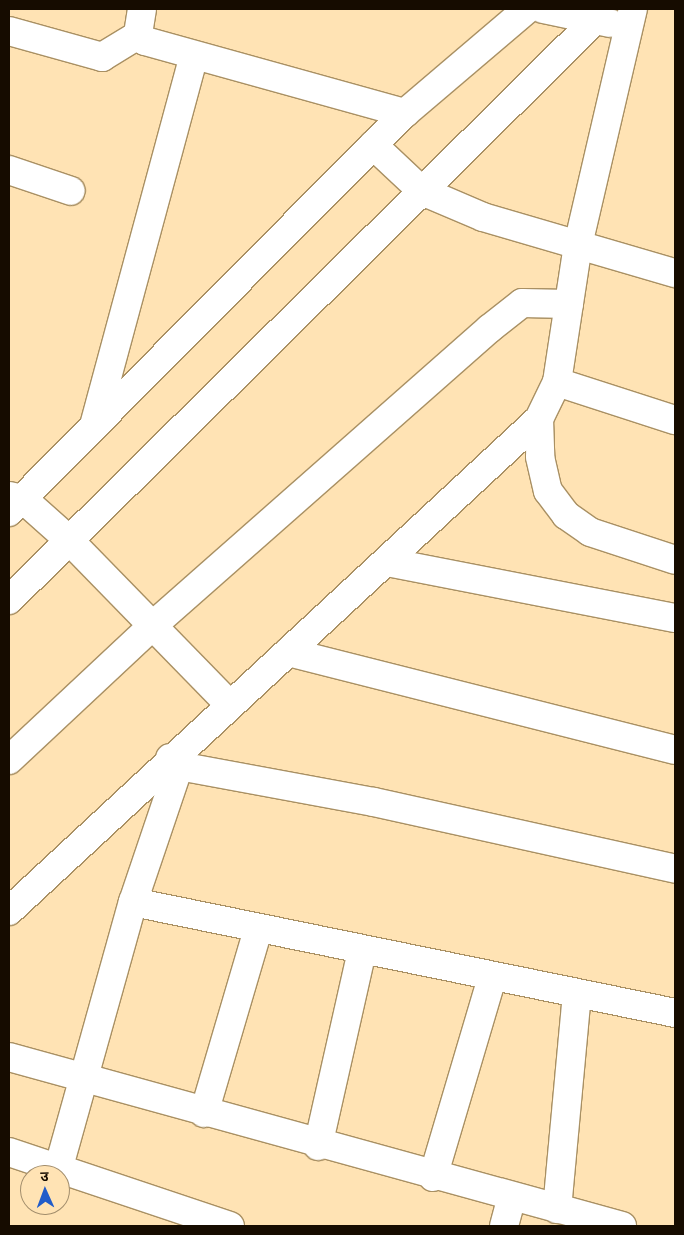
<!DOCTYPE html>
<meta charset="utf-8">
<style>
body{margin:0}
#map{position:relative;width:684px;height:1235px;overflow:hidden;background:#ffe3b4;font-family:"Open Sans","Noto Sans Devanagari",sans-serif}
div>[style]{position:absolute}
.roads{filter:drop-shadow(1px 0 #a99063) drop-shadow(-1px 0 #a99063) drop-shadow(0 1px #a99063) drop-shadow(0 -1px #a99063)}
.minor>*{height:28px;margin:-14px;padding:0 14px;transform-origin:14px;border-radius:14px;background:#fff}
span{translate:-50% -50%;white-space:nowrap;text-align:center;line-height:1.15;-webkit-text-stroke:5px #ffe3b4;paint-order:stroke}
.frame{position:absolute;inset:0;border:10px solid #160c00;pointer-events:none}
.north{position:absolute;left:20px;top:1165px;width:50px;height:50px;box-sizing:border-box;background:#ffe3b4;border:1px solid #a28d6c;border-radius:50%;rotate:358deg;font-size:14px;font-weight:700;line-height:20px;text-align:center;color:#160c00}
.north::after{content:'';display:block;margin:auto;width:18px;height:22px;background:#215cc9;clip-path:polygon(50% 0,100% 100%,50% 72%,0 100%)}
</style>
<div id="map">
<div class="roads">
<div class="minor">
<div style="left:142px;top:9px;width:26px;rotate:99deg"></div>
<div style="left:138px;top:35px;width:9px;rotate:41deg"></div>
<div style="left:145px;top:41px;width:270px;rotate:15.5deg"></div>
<div style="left:543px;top:9px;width:68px;rotate:11.8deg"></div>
<div style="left:9px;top:31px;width:97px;rotate:15.6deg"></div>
<div style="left:102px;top:57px;width:42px;rotate:-31.4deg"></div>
<div style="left:373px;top:145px;width:67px;rotate:43.2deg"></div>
<div style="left:422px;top:191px;width:66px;rotate:23.1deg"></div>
<div style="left:483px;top:217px;width:200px;rotate:16.3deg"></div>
<div style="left:9px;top:170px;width:65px;rotate:18.7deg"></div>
<div style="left:557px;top:382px;width:124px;rotate:17.9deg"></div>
<div style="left:539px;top:419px;width:38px;rotate:88deg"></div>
<div style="left:540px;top:457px;width:35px;rotate:77deg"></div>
<div style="left:548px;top:491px;width:30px;rotate:53deg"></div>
<div style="left:566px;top:515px;width:29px;rotate:35deg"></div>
<div style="left:590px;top:532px;width:89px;rotate:18.2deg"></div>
<div style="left:95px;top:422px;width:379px;rotate:-74.9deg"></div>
<div style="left:9px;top:496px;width:14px;rotate:12deg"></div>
<div style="left:23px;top:499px;width:62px;rotate:41.7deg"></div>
<div style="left:69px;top:540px;width:229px;rotate:45.7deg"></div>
<div style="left:9px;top:512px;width:562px;rotate:-45.22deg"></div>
<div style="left:405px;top:113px;width:160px;rotate:-40.4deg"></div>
<div style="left:387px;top:562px;width:293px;rotate:11deg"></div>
<div style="left:9px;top:600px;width:823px;rotate:-44.7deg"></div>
<div style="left:288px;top:652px;width:399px;rotate:14.2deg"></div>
<div style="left:170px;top:758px;width:12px;rotate:42deg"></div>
<div style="left:179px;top:766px;width:198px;rotate:10.5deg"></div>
<div style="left:374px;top:802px;width:308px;rotate:12.5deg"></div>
<div style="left:9px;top:760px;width:195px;rotate:-43.1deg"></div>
<div style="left:151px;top:627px;width:451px;rotate:-41.4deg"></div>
<div style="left:489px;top:329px;width:42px;rotate:-38.2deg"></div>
<div style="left:522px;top:303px;width:47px;rotate:1.2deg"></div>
<div style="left:133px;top:902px;width:553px;rotate:11.57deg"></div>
<div style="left:9px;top:911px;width:723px;rotate:-42.87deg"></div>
<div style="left:539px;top:419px;width:41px;rotate:-64.1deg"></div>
<div style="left:557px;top:382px;width:139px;rotate:-81.3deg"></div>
<div style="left:578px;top:245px;width:242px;rotate:-76.9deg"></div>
<div style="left:9px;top:1057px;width:636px;rotate:15.41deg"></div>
<div style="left:204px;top:1113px;width:192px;rotate:-73.6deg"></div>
<div style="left:318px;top:1146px;width:200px;rotate:-77.3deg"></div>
<div style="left:9px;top:1152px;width:233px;rotate:18.5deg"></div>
<div style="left:58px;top:1170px;width:278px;rotate:-74.4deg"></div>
<div style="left:133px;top:902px;width:144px;rotate:-71.3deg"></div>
<div style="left:433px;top:1177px;width:208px;rotate:-73.5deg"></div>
<div style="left:557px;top:1209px;width:215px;rotate:-84.7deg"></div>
<div style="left:504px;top:1226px;width:30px;rotate:-75deg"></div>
</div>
</div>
<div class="frame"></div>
<div class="north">उ</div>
</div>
